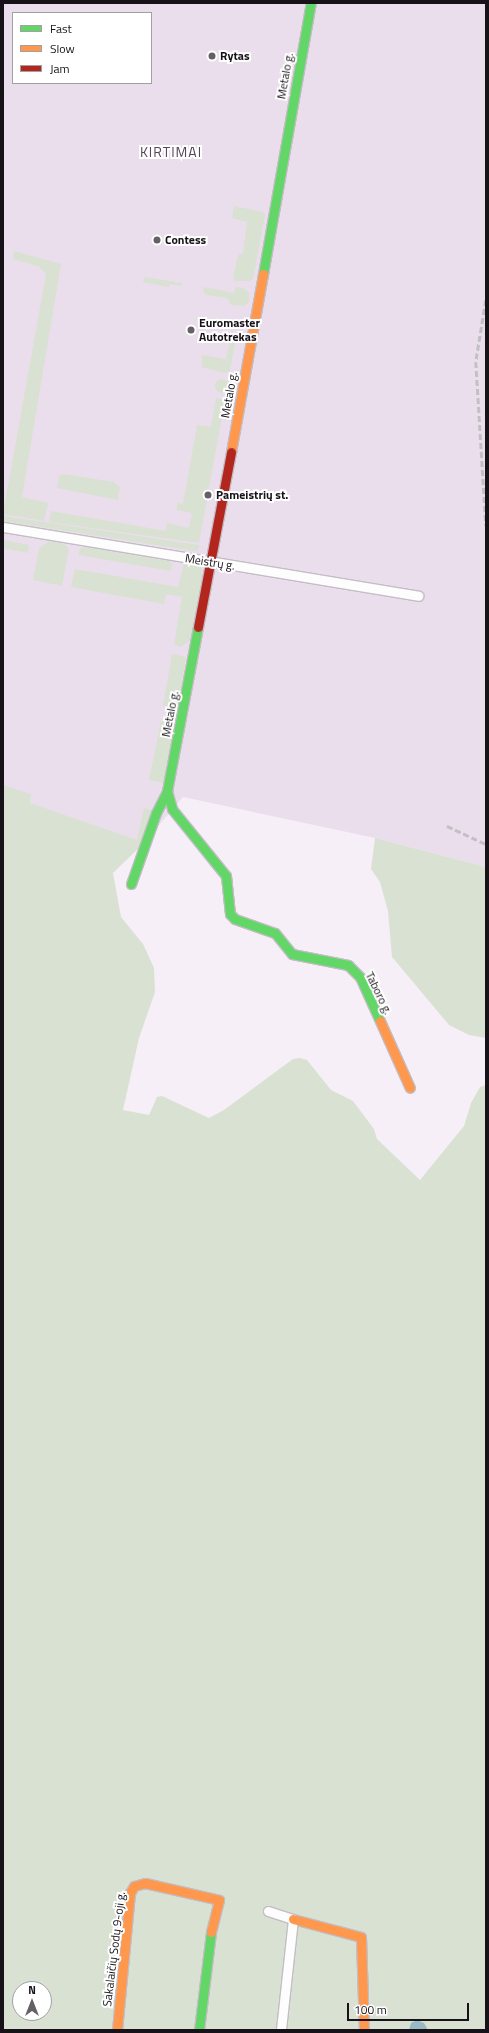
<!DOCTYPE html>
<meta charset="utf-8">
<style>
body{margin:0}
#map{position:relative;width:489px;height:2033px;overflow:hidden;background:#f6eff8;font-family:"Titillium Web",sans-serif}
div>[style]{position:absolute}
.industrial>*{inset:0;background:#eadeec}
.green>*{inset:0;background:#d9e1d2}
.round{border-radius:50%}
.water>*{inset:0;background:#98bac5}
.roads{filter:drop-shadow(1px 0 #c3bdc4) drop-shadow(-1px 0 #c3bdc4) drop-shadow(0 1px #c3bdc4) drop-shadow(0 -1px #c3bdc4)}
.street>*{height:9px;margin:-4.5px;padding:0 4.5px;transform-origin:4.5px;border-radius:4.5px;background:#fefdfe}
.fast>*{height:9px;margin:-4.5px;padding:0 4.5px;transform-origin:4.5px;border-radius:4.5px;background:#63d668}
.slow>*{height:9px;margin:-4.5px;padding:0 4.5px;transform-origin:4.5px;border-radius:4.5px;background:#ff974d}
.jam>*{height:9px;margin:-4.5px;padding:0 4.5px;transform-origin:4.5px;border-radius:4.5px;background:#b3261e}
.rail>*{height:2.5px;margin-top:-1.25px;transform-origin:0;background:repeating-linear-gradient(90deg,#c2c0c3 0 6px,transparent 0 9px)}
.dots>*{width:11px;height:11px;translate:-50% -50%;box-sizing:border-box;border:2px solid #fff;border-radius:50%}
span{translate:-50% -50%;white-space:nowrap;text-align:center;line-height:1.15;-webkit-text-stroke:4px #fff;paint-order:stroke}
.poi-label{font-size:12px;color:#171218;font-weight:700}
.left{translate:0 -50%;text-align:left}
.street-label{font-size:12px;color:#171218}
.quarter-label{font-size:14px;color:#534756;letter-spacing:1px}
.frame{position:absolute;inset:0;border:4px solid #171218;pointer-events:none}
.legend{position:absolute;left:12px;top:12px;width:140px;height:72px;box-sizing:border-box;background:#fff;border:1px solid #a2a0a3;margin:0;padding:5px 7px;list-style:none;font-size:12px;color:#171218}
.legend li{display:flex;align-items:center;gap:8px;height:20px}
.legend b{width:20px;border:1px solid #a2a0a3}
.north{position:absolute;left:12px;top:1981px;width:40px;height:40px;box-sizing:border-box;background:#fff;border:1px solid #a2a0a3;border-radius:50%;rotate:0deg;font-size:11px;font-weight:700;line-height:16px;text-align:center;color:#171218}
.north::after{content:'';display:block;margin:auto;width:14px;height:18px;background:#655f66;clip-path:polygon(50% 0,100% 100%,50% 72%,0 100%)}
.scale{position:absolute;left:347px;top:2003px;width:122px;height:18px;box-sizing:border-box;border:2px solid #171218;border-top:0;padding-left:5px;font-size:12px;line-height:14px;white-space:nowrap;color:#171218;-webkit-text-stroke:3px #fff;paint-order:stroke}
</style>
<div id="map">
<div class="industrial">
<div style="clip-path:polygon(evenodd,3px 3px,486px 3px,486px 867px,375px 838px,183px 797px,142px 845px,50px 815px,3px 791px,3px 3px,13px 13px,151px 13px,151px 83px,13px 83px,13px 13px)"></div>
</div>
<div class="green">
<div style="clip-path:polygon(234px 206px,263px 212px,265px 215px,253px 279px,250px 281px,235px 281px,233px 278px,238px 255px,243px 253px,247px 222px,232px 218px)"></div>
<div style="clip-path:polygon(14px 251px,61px 264px,22px 497px,48px 503px,44px 521px,3px 514px,46px 274px,38px 266px,13px 259px)"></div>
<div style="clip-path:polygon(144px 277px,182px 283px,182px 286px,170px 284px,169px 287px,143px 282px)"></div>
<div style="clip-path:polygon(204px 287px,234px 293px,236px 287px,243px 288px,249px 293px,249px 302px,244px 306px,231px 305px,227px 298px,207px 295px,203px 292px)"></div>
<div style="clip-path:polygon(233px 329px,235px 341px,230px 371px,225px 373px,202px 367px,202px 355px,226px 359px)"></div>
<div class="round" style="left:215px;top:379px;width:14px;height:14px"></div>
<div style="clip-path:polygon(216px 398px,225px 400px,199px 543px,49px 522px,51px 511px,166px 531px,167px 523px,189px 528px,192px 513px,177px 510px,177px 503px,183px 504px,197px 425px,211px 427px)"></div>
<div style="clip-path:polygon(63px 474px,114px 482px,120px 487px,118px 500px,57px 488px,59px 476px)"></div>
<div style="clip-path:polygon(3px 516px,199px 545px,199px 549px,195px 551px,3px 521px)"></div>
<div style="clip-path:polygon(3px 540px,29px 545px,28px 553px,3px 548px)"></div>
<div style="clip-path:polygon(50px 541px,64px 544px,69px 549px,62px 586px,33px 580px,39px 548px)"></div>
<div style="clip-path:polygon(86px 547px,169px 561px,172px 564px,171px 571px,78px 555px,80px 549px)"></div>
<div style="clip-path:polygon(184px 563px,201px 567px,203px 574px,190px 641px,180px 647px,174px 644px,182px 597px,166px 594px,164px 604px,71px 587px,75px 569px,178px 587px)"></div>
<div style="clip-path:polygon(172px 654px,186px 657px,177px 709px,163px 706px)"></div>
<div style="clip-path:polygon(161px 721px,175px 723px,164px 783px,149px 780px)"></div>
<div style="clip-path:polygon(evenodd,3px 785px,31px 794px,30px 803px,137px 840px,144px 808px,151px 810px,142px 845px,113px 873px,121px 917px,143px 944px,154px 968px,155px 992px,139px 1038px,123px 1110px,149px 1115px,157px 1097px,162px 1096px,209px 1118px,224px 1110px,293px 1059px,300px 1058px,307px 1060px,331px 1090px,353px 1101px,374px 1129px,377px 1139px,420px 1180px,464px 1126px,471px 1103px,480px 1087px,486px 1085px,486px 2030px,3px 2030px,3px 785px,20px 1989px,44px 1989px,44px 2013px,20px 2013px,20px 1989px)"></div>
<div style="clip-path:polygon(375px 838px,486px 867px,486px 1038px,469px 1035px,449px 1025px,392px 957px,388px 911px,380px 882px,371px 869px)"></div>
</div>
<div class="water">
<div style="clip-path:polygon(417px 2020px,424px 2023px,428px 2030px,409px 2030px,411px 2023px)"></div>
</div>
<div class="roads">
<div class="street">
<div style="left:3px;top:527px;width:421px;rotate:9.4deg"></div>
<div style="left:268px;top:1911px;width:26px;rotate:18deg"></div>
<div style="left:293px;top:1919px;width:112px;rotate:96.2deg"></div>
</div>
<div class="fast">
<div style="left:263px;top:274px;width:275px;rotate:-80deg"></div>
<div style="left:167px;top:791px;width:19px;rotate:74deg"></div>
<div style="left:172px;top:809px;width:86px;rotate:51.1deg"></div>
<div style="left:226px;top:876px;width:38px;rotate:84deg"></div>
<div style="left:230px;top:914px;width:7px;rotate:45deg"></div>
<div style="left:235px;top:919px;width:42px;rotate:19.3deg"></div>
<div style="left:275px;top:933px;width:27px;rotate:51deg"></div>
<div style="left:292px;top:954px;width:57px;rotate:11.1deg"></div>
<div style="left:348px;top:965px;width:17px;rotate:45deg"></div>
<div style="left:360px;top:977px;width:48px;rotate:65.6deg"></div>
<div style="left:131px;top:884px;width:75px;rotate:-70.6deg"></div>
<div style="left:156px;top:813px;width:25px;rotate:-63deg"></div>
<div style="left:167px;top:791px;width:167px;rotate:-79.3deg"></div>
<div style="left:199px;top:2030px;width:99px;rotate:-83deg"></div>
</div>
<div class="slow">
<div style="left:231px;top:452px;width:181px;rotate:-79.8deg"></div>
<div style="left:380px;top:1021px;width:73px;rotate:65.9deg"></div>
<div style="left:293px;top:1919px;width:70px;rotate:14.8deg"></div>
<div style="left:361px;top:1937px;width:93px;rotate:88.2deg"></div>
<div style="left:117px;top:2030px;width:138px;rotate:-84.6deg"></div>
<div style="left:130px;top:1893px;width:8px;rotate:-60deg"></div>
<div style="left:134px;top:1886px;width:11px;rotate:-15deg"></div>
<div style="left:145px;top:1883px;width:76px;rotate:12.9deg"></div>
<div style="left:219px;top:1900px;width:33px;rotate:104deg"></div>
</div>
<div class="jam">
<div style="left:198px;top:627px;width:178px;rotate:-79.3deg"></div>
</div>
</div>
<div class="rail">
<div style="left:486px;top:300px;width:63px;rotate:99.2deg"></div>
<div style="left:476px;top:362px;width:164px;rotate:86.5deg"></div>
<div style="left:447px;top:826px;width:43px;rotate:24.8deg"></div>
</div>
<div class="dots">
<div style="left:212px;top:56px;background:#655f66"></div>
<div style="left:157px;top:240px;background:#655f66"></div>
<div style="left:191px;top:330px;background:#655f66"></div>
<div style="left:208px;top:495px;background:#655f66"></div>
</div>
<div class="poi-label">
<span class="left" style="left:220px;top:56px">Rytas</span>
<span class="left" style="left:165px;top:240px">Contess</span>
<span class="left" style="left:199px;top:330px">Euromaster<br>Autotrekas</span>
<span class="left" style="left:216px;top:495px">Pameistrių st.</span>
</div>
<div class="street-label">
<span style="left:285px;top:76px;rotate:-80deg">Metalo g.</span>
<span style="left:229px;top:395px;rotate:-80deg">Metalo g.</span>
<span style="left:210px;top:562px;rotate:9deg">Meistrų g.</span>
<span style="left:170px;top:714px;rotate:-79deg">Metalo g.</span>
<span style="left:379px;top:993px;rotate:64deg">Taboro g.</span>
<span style="left:114px;top:1949px;rotate:-83deg">Sakalaičių Sodų 9-oji g.</span>
</div>
<div class="quarter-label">
<span style="left:171px;top:152px">KIRTIMAI</span>
</div>
<div class="frame"></div>
<ul class="legend">
<li><b style="height:5px;background:#63d668"></b>Fast</li>
<li><b style="height:5px;background:#ff974d"></b>Slow</li>
<li><b style="height:5px;background:#b3261e"></b>Jam</li>
</ul>
<div class="north">N</div>
<div class="scale">100 m</div>
</div>
